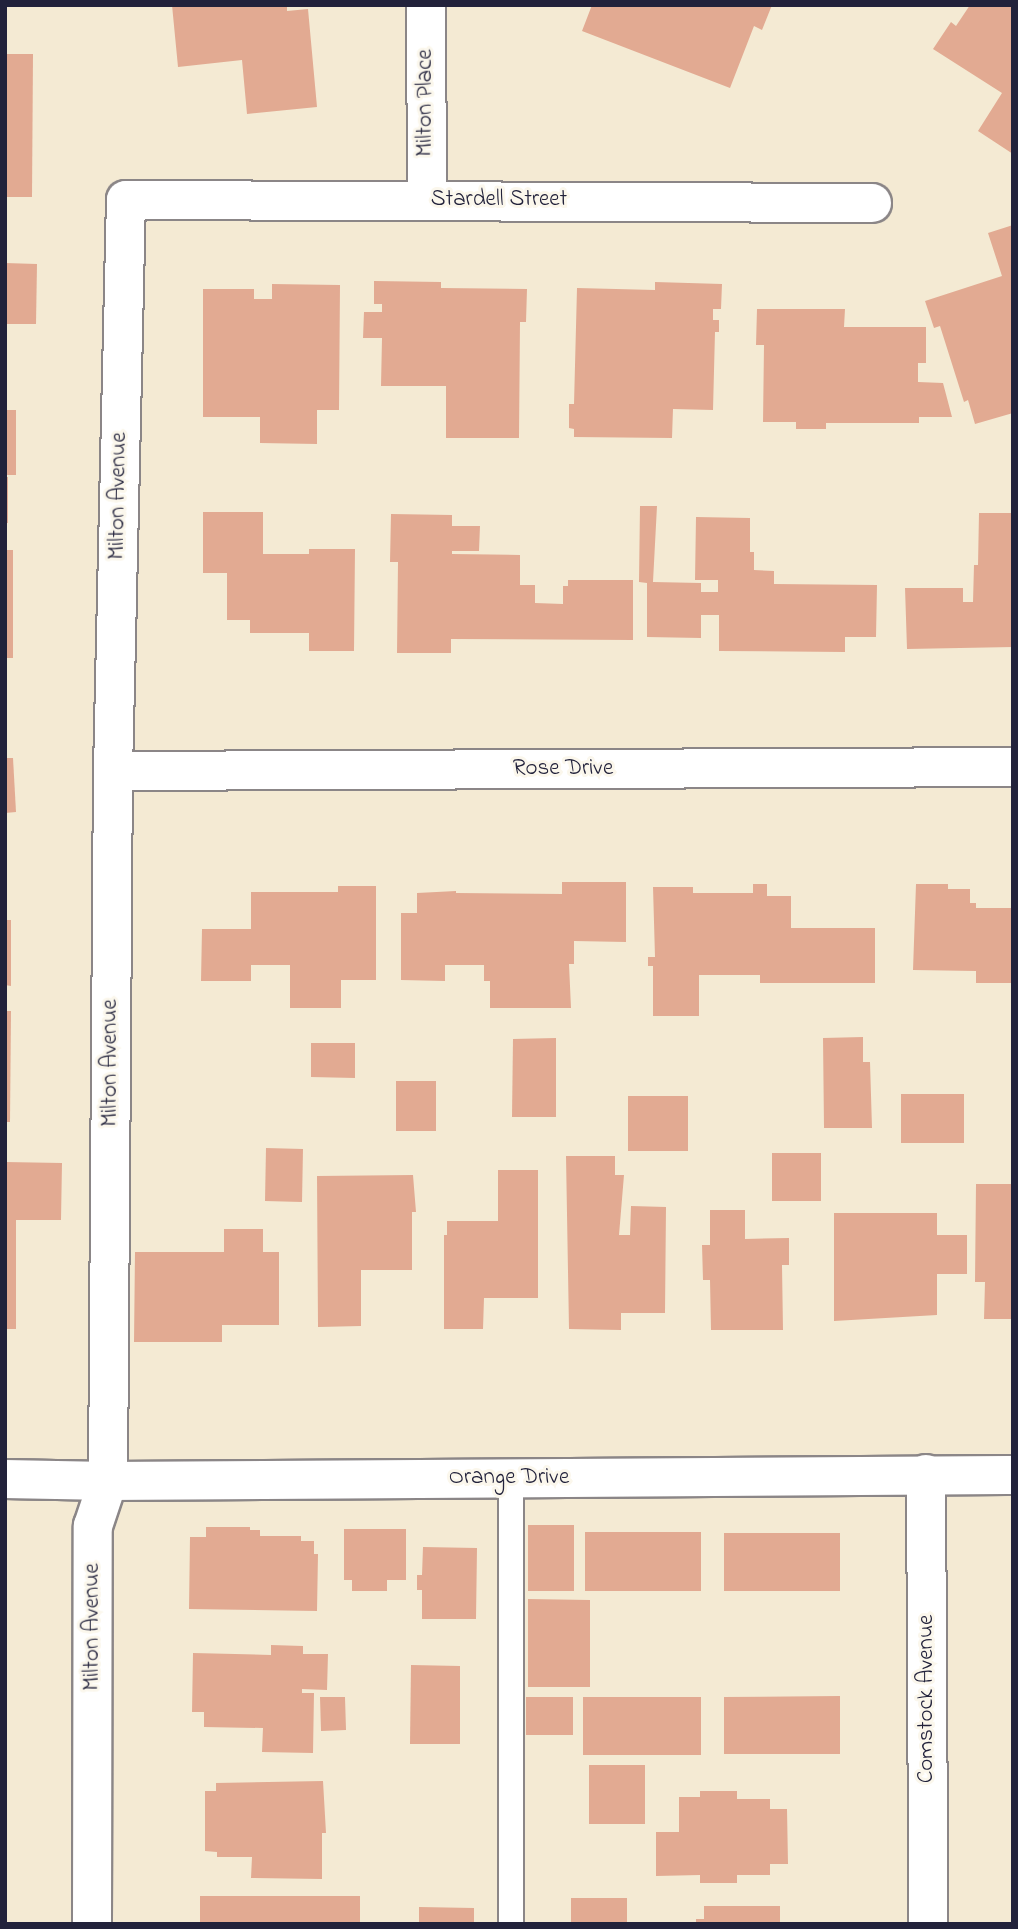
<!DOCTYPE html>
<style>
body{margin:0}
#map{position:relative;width:1018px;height:1929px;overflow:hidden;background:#f4ead3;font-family:"Indie Flower",sans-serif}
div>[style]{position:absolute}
.building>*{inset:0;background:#e2aa92}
.roads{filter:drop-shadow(2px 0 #8b8687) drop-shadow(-2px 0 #8b8687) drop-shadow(0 2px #8b8687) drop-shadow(0 -2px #8b8687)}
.service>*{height:24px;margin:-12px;padding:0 12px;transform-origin:12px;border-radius:12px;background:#fff}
.minor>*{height:38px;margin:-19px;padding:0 19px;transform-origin:19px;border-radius:19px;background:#fff}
span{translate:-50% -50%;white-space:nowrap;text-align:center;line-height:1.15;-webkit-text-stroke:6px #fbf7ec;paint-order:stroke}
.street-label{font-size:23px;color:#22223b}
.frame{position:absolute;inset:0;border:7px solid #22223b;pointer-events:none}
</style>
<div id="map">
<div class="building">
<div style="clip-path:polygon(172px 5px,287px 5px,287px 11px,308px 9px,317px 107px,247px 114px,242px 60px,178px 67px)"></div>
<div style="clip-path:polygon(592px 5px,772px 5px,762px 30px,754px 26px,730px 88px,582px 31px)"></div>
<div style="clip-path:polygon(970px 5px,1013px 5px,1013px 154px,978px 131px,1002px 93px,933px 49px,951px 22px,956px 26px)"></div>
<div style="clip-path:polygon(5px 54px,33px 54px,32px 197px,5px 197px)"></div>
<div style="clip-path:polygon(1013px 225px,1013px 413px,975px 424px,968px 400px,964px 402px,940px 326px,934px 328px,925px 301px,1002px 276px,988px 233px)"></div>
<div style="clip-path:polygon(5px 263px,37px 264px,36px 324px,5px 324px)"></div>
<div style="clip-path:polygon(374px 281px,441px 282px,441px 288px,527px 289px,526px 322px,520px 322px,519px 438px,446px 438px,446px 386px,381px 386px,382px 338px,363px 338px,364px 312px,382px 312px,382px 304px,374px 304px)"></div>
<div style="clip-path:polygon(655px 282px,722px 284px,721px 309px,713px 309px,713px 320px,719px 320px,719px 332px,715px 332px,713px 410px,673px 409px,672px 438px,574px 437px,574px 429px,569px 428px,569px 404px,574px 404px,577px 288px,655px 290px)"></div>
<div style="clip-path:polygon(272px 284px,340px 285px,339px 410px,317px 410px,317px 444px,260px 443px,260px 417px,203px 417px,203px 289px,254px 289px,254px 299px,272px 299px)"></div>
<div style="clip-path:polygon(757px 309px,845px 309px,844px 327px,926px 327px,926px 363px,918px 363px,918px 382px,943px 383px,952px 417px,919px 417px,919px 423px,826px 423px,826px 429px,796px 429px,796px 422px,763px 422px,764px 345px,756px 345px)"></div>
<div style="clip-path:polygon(5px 410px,16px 410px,16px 475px,5px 475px)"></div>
<div style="clip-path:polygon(5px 477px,8px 477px,8px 523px,5px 523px)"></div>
<div style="clip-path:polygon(640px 506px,657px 506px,653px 582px,701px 583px,701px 592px,718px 592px,718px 580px,695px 580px,696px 517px,750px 518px,750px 552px,754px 552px,754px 570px,774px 571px,774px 584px,877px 585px,876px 637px,845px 637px,845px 652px,719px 651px,719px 615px,701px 615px,701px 638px,647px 637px,647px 583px,639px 582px)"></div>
<div style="clip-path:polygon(203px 512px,263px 512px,263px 554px,309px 554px,309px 549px,355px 549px,354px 651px,309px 651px,309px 633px,250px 633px,250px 620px,227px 620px,227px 573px,203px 573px)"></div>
<div style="clip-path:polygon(979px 513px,1013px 513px,1013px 647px,907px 649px,905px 588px,963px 588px,963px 602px,973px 602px,974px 565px,978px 565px)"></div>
<div style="clip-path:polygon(391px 514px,452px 515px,452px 526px,480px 526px,479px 551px,452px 551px,452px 554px,520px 555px,520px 585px,535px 585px,535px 603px,563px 604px,563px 586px,568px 586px,568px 580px,633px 580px,633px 640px,451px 639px,451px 653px,397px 653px,398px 562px,390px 562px)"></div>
<div style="clip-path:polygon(5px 550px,13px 550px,13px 658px,5px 658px)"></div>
<div style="clip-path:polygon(5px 758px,13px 758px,16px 812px,5px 813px)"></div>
<div style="clip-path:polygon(562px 882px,626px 882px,626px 942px,574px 941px,574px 964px,569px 964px,571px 1008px,490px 1008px,490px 981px,484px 981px,484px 965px,445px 965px,445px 981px,401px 980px,401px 913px,417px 913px,417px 893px,456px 891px,456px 893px,562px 894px)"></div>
<div style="clip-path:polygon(753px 884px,767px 884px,767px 896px,791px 896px,791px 928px,875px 928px,875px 983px,760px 983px,760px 975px,699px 975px,699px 1016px,653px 1016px,653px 966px,648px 966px,648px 957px,655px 957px,653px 887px,693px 887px,693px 893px,753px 893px)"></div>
<div style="clip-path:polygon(916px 884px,948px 884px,948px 889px,970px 889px,970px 903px,976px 903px,976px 908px,1013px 908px,1013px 983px,976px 983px,976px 971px,913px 970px)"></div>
<div style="clip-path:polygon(338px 886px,376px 886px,376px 980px,341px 980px,341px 1008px,290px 1008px,290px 965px,251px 965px,251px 981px,201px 981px,202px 929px,251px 929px,251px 892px,338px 892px)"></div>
<div style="clip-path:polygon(5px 920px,11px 920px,11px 986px,5px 985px)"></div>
<div style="clip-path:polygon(5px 1011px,11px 1011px,10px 1122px,5px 1122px)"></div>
<div style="clip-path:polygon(863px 1037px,863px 1062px,870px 1062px,872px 1128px,824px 1128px,823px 1038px)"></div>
<div style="clip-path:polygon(556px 1038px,556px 1117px,512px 1117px,513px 1039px)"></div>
<div style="clip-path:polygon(311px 1043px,355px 1043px,355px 1078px,311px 1077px)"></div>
<div style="clip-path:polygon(396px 1081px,436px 1081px,436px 1131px,396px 1131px)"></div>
<div style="clip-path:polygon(901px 1094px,964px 1094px,964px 1143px,901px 1143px)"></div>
<div style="clip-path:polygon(628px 1096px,688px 1096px,688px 1151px,628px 1151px)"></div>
<div style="clip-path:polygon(266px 1148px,303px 1149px,302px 1202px,265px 1201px)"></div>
<div style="clip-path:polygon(772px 1153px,821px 1153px,821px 1201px,772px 1201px)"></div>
<div style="clip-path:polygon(566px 1156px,615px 1156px,615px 1175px,624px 1175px,619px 1235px,630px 1235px,631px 1206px,666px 1207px,665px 1313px,621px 1313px,621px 1330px,569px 1329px)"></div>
<div style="clip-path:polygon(5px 1162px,62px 1163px,61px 1220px,16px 1220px,16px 1329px,5px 1329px)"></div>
<div style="clip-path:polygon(498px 1170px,538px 1170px,538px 1298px,484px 1298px,483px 1329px,444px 1329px,444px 1235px,447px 1235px,447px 1221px,498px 1221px)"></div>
<div style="clip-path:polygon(413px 1175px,416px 1212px,412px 1212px,412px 1270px,361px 1270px,361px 1326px,318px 1327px,317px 1176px)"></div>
<div style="clip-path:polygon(976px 1184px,1013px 1184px,1013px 1319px,984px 1319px,985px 1282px,975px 1282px)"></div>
<div style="clip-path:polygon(710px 1210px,745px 1210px,745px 1239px,789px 1238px,789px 1265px,782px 1265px,783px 1330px,711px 1330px,710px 1280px,703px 1280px,702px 1245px,710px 1245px)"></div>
<div style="clip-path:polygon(834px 1213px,937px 1213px,937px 1235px,967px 1235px,967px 1274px,937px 1274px,937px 1315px,834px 1321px)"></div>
<div style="clip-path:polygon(224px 1229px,263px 1229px,263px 1252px,279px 1252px,279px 1325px,222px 1325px,222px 1342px,134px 1342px,135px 1252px,224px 1252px)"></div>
<div style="clip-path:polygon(528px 1525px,574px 1525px,574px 1591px,528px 1591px)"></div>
<div style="clip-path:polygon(206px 1527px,250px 1527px,250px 1530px,260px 1530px,260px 1536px,301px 1536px,301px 1541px,314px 1541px,314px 1554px,318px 1554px,317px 1611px,189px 1609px,190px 1537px,206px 1537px)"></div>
<div style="clip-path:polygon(344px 1529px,406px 1529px,406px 1580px,387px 1580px,387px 1591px,352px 1591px,352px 1580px,344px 1580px)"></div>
<div style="clip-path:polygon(585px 1532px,701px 1532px,701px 1591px,585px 1591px)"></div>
<div style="clip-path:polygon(724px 1533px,840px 1533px,840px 1591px,724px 1591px)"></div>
<div style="clip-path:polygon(423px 1547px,477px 1548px,476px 1619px,422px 1619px,422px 1590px,417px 1590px,417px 1575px,422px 1575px)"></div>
<div style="clip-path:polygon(528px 1599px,590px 1600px,590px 1687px,528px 1687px)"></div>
<div style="clip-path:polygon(271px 1645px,303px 1646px,303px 1654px,328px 1654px,327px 1690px,302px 1689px,302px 1693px,314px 1693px,313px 1753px,262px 1752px,263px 1728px,204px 1727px,204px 1712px,192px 1712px,193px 1653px,271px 1655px)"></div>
<div style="clip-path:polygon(411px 1665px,460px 1666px,460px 1744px,410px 1744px)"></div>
<div style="clip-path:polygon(840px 1696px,840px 1754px,724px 1754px,724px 1697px)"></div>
<div style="clip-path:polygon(320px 1697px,345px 1697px,346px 1730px,321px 1731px)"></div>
<div style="clip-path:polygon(526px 1697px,573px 1697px,573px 1735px,526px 1735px)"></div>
<div style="clip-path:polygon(583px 1697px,701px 1697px,701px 1755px,583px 1755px)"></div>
<div style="clip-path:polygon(589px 1765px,645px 1765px,645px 1824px,589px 1824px)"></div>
<div style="clip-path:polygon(323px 1781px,326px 1833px,322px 1833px,322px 1879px,251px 1878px,252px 1857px,217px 1857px,217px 1852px,205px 1851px,205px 1791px,216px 1791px,216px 1783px)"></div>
<div style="clip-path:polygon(700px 1791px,737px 1791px,737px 1799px,770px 1799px,770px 1809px,787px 1809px,788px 1864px,770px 1864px,770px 1875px,737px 1875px,737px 1883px,700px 1883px,700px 1875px,656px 1876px,656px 1832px,679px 1832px,679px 1797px,700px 1797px)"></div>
<div style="clip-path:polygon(200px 1896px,360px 1896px,360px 1924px,200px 1924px)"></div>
<div style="clip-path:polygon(571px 1898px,627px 1898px,627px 1924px,571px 1924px)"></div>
<div style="clip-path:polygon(704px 1906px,780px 1906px,780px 1924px,696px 1924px,696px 1919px,704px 1919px)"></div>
<div style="clip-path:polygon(419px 1907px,474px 1908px,474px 1924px,419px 1924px)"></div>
</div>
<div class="roads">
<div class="service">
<div style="left:511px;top:1477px;width:447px;rotate:90deg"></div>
</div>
<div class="minor">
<div style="left:426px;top:5px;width:195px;rotate:89.7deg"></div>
<div style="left:113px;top:771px;width:900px;rotate:-0.25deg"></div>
<div style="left:926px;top:1474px;width:450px;rotate:89.7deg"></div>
<div style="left:5px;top:1479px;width:103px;rotate:1.1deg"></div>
<div style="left:108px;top:1481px;width:905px;rotate:-0.38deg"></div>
<div style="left:92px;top:1924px;width:398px;rotate:-89.9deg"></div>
<div style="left:93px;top:1526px;width:47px;rotate:-71.6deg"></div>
<div style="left:108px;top:1481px;width:710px;rotate:-89.6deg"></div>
<div style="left:113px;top:771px;width:571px;rotate:-88.7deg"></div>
<div style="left:126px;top:200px;width:746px;rotate:0.23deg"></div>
</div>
</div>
<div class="street-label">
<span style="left:426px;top:103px;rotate:-90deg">Milton Place</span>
<span style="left:499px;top:200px">Stardell Street</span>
<span style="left:119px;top:496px;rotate:-89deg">Milton Avenue</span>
<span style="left:563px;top:769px">Rose Drive</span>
<span style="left:111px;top:1063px;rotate:-90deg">Milton Avenue</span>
<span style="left:509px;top:1478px">Orange Drive</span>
<span style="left:93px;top:1627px;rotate:-90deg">Milton Avenue</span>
<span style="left:927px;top:1699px;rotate:-90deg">Comstock Avenue</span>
</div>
<div class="frame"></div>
</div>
